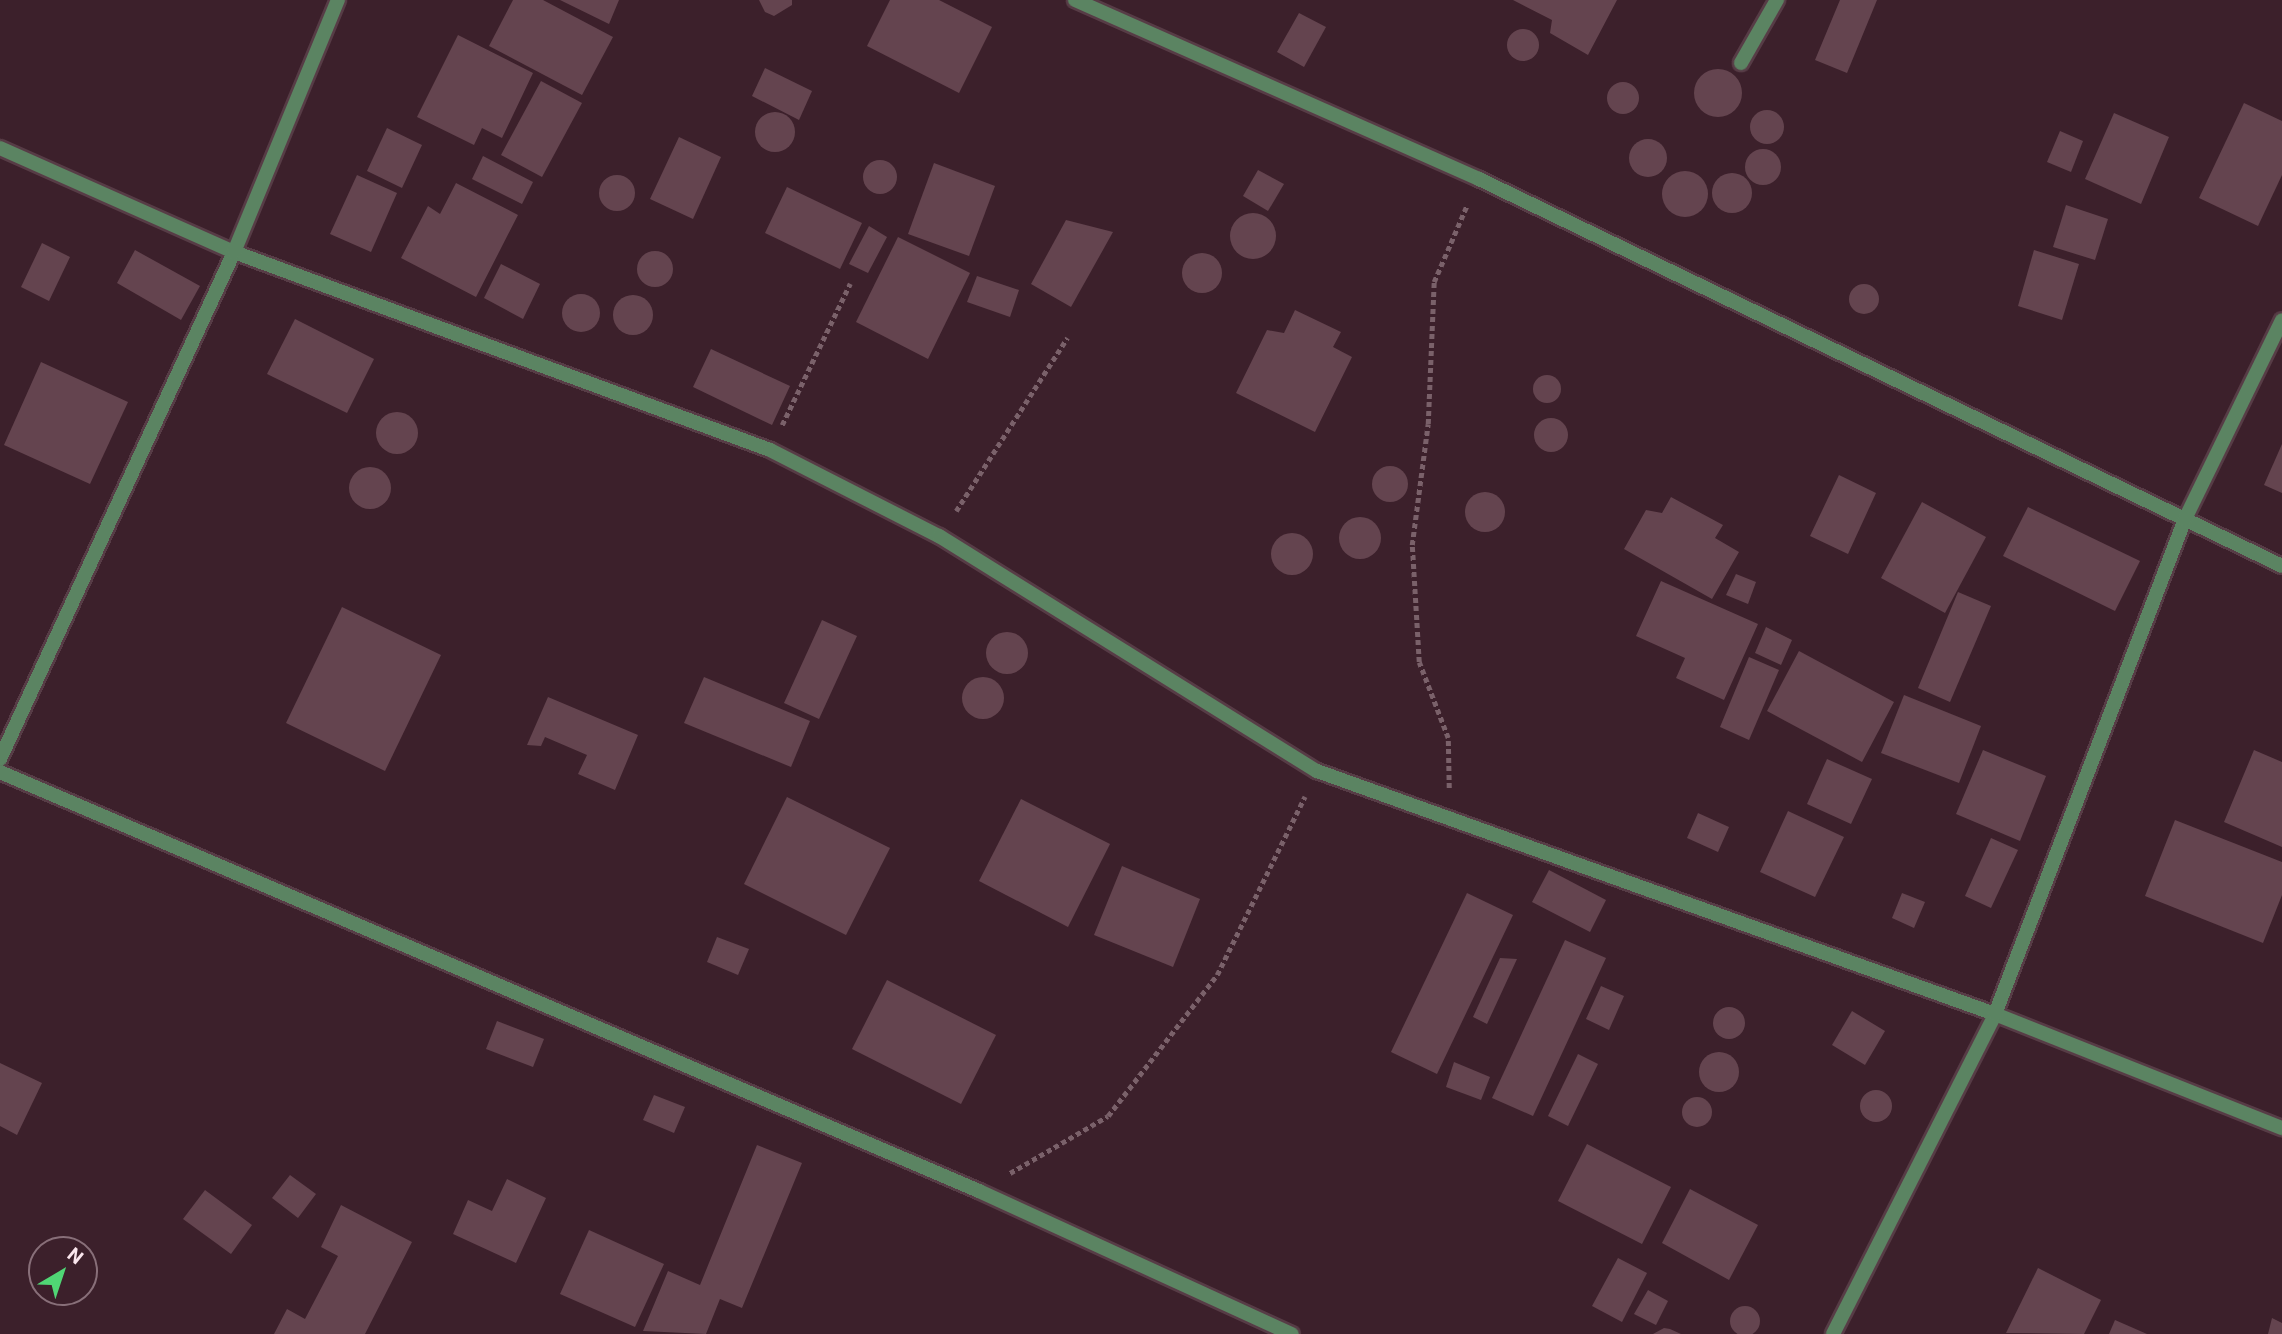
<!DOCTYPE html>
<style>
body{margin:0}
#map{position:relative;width:2282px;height:1334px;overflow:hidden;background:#3c202b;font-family:Roboto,sans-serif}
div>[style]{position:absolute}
.building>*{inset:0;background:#64444f}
.round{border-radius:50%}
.path>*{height:4.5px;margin-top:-2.25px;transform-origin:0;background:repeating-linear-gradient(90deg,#7a616a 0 5px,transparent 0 8.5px)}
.roads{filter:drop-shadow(2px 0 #573c46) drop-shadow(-2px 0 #573c46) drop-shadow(0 2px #573c46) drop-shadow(0 -2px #573c46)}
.service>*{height:14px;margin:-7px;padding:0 7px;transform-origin:7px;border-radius:7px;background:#5b8462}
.minor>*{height:14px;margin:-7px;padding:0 7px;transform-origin:7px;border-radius:7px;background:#5b8462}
span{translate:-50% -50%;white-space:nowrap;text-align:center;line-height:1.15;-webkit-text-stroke:5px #3c202b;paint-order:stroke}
.north{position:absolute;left:28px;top:1236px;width:70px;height:70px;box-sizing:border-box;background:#3c202b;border:2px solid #886f79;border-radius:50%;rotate:39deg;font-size:19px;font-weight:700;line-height:28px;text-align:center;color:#fae6ed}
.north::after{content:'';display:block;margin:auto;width:24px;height:32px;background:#50d675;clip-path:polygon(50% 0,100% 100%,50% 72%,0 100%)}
</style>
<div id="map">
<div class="building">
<div style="clip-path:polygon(513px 0,543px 0,613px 37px,582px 95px,489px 46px)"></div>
<div style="clip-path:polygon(560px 0,619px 0,609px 24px)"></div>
<div style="clip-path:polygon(759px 0,792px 0,792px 5px,774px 16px,765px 12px)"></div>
<div style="clip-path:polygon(890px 0,939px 0,992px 27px,959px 93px,867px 46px)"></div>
<div style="clip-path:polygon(1513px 0,1617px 0,1588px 55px,1550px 33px,1552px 20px)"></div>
<div style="clip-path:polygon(1840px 0,1877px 0,1847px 73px,1815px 60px)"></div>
<div style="clip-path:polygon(1299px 13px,1326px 27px,1304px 67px,1277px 52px)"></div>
<div class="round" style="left:1507px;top:29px;width:32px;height:32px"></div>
<div style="clip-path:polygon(458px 35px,533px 73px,502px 138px,482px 128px,474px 145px,417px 117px)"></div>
<div style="clip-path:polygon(765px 68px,812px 91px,799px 120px,752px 96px)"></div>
<div class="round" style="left:1694px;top:69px;width:48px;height:48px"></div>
<div style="clip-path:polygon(541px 81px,582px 103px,542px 177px,501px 155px)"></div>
<div class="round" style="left:1607px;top:82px;width:32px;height:32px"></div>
<div style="clip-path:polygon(2244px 103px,2282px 121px,2282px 175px,2258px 226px,2199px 198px)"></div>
<div class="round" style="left:1750px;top:110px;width:34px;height:34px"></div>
<div class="round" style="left:755px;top:112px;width:40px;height:40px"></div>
<div style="clip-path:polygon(2114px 113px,2169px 137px,2141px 204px,2085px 179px)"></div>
<div style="clip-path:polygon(387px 128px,422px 145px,402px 188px,367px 171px)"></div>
<div style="clip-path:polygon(2060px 131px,2083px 141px,2071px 172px,2047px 162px)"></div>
<div style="clip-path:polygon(679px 137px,721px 157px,693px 219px,650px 199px)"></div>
<div class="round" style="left:1629px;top:139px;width:38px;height:38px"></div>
<div class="round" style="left:1745px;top:149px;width:36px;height:36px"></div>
<div style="clip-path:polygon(483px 156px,533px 182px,522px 204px,472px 179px)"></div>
<div class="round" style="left:863px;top:160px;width:34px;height:34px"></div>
<div style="clip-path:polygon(934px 163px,995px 186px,969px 256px,908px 234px)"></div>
<div style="clip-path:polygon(1258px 170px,1284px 184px,1268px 211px,1243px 196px)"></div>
<div class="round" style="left:1662px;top:171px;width:46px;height:46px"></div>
<div class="round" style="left:1712px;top:173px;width:40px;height:40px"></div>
<div style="clip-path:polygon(357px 175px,397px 193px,371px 252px,330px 234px)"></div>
<div class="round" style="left:599px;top:175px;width:36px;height:36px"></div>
<div style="clip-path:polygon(456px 183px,518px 215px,476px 297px,401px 258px,428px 206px,440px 214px)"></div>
<div style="clip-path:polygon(787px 187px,862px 223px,840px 269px,765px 233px)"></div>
<div style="clip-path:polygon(2066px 205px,2108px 219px,2095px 260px,2053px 247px)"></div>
<div class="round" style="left:1230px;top:213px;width:46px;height:46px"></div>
<div style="clip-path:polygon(1066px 220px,1113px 232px,1071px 307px,1031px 284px)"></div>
<div style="clip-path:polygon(869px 226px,887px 237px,868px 273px,849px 264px)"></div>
<div style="clip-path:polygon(898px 237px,970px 273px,928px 359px,856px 322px)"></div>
<div style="clip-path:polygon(42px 243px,70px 257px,49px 301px,21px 287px)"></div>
<div style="clip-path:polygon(135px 250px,200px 286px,181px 320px,117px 283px)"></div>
<div style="clip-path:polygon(2034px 250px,2079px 264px,2062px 320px,2018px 306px)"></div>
<div class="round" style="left:637px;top:251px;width:36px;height:36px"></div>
<div class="round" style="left:1182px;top:253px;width:40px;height:40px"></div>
<div style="clip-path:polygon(501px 264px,540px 284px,523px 319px,484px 298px)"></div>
<div style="clip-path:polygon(977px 276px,1019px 290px,1010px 317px,967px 302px)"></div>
<div class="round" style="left:1849px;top:284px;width:30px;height:30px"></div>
<div class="round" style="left:562px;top:294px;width:38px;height:38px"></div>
<div class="round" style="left:613px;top:295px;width:40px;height:40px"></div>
<div style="clip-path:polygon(1295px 310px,1341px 332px,1333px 347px,1352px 357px,1315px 432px,1236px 393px,1267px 330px,1284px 333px)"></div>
<div style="clip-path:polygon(295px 319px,374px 359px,347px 413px,267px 374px)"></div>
<div style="clip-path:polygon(711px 349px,790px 386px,772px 425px,693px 387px)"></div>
<div style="clip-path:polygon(41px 362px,128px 402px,90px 484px,4px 445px)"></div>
<div class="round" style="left:1533px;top:375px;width:28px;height:28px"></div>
<div class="round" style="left:376px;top:412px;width:42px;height:42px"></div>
<div class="round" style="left:1534px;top:418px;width:34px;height:34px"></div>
<div style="clip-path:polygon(2282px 444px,2282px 493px,2264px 485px)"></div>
<div class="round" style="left:1372px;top:466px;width:36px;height:36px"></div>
<div class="round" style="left:349px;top:467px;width:42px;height:42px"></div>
<div style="clip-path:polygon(1839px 475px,1876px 493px,1848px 554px,1810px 536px)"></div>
<div class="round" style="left:1465px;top:492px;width:40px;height:40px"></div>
<div style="clip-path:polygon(1671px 497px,1723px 525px,1715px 538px,1739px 552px,1712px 599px,1624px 549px,1646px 510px,1662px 513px)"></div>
<div style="clip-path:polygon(1922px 502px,1986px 537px,1945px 613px,1881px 578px)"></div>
<div style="clip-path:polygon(2028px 507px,2140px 561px,2115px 611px,2003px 556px)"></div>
<div class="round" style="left:1339px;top:517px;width:42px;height:42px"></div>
<div class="round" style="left:1271px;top:533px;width:42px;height:42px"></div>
<div style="clip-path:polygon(1736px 574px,1756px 582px,1748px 604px,1726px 595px)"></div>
<div style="clip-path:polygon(1661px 581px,1758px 624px,1724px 700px,1676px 678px,1685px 658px,1636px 636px)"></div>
<div style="clip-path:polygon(1958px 592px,1991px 606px,1950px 702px,1918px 688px)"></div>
<div style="clip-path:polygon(342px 607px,441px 655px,385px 771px,286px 723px)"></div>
<div style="clip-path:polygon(822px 620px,857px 636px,819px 719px,784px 703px)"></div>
<div style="clip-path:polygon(1766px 627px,1792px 640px,1781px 665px,1755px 653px)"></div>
<div class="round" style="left:986px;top:632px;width:42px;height:42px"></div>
<div style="clip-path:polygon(1799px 651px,1894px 702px,1862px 762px,1767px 711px)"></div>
<div style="clip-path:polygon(1749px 657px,1779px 670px,1749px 740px,1720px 727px)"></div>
<div style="clip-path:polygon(704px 677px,810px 721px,791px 767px,684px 723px)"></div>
<div class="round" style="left:962px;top:677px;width:42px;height:42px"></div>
<div style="clip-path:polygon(1904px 695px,1981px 726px,1959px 783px,1881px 753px)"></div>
<div style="clip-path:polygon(548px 697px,638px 735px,615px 790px,578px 774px,587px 755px,545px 737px,541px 746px,527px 745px)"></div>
<div style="clip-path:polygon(1983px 750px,2046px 776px,2020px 841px,1956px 814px)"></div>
<div style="clip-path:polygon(2254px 750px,2282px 762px,2282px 847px,2224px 822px)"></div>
<div style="clip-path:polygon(1827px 759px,1872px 779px,1851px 824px,1807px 804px)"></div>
<div style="clip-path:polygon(787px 797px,890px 848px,846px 935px,744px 884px)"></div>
<div style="clip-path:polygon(1021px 799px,1110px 844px,1068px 927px,979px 881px)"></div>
<div style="clip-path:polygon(1788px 811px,1844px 837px,1815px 897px,1760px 872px)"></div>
<div style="clip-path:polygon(1698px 813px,1729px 827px,1718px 852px,1687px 838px)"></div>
<div style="clip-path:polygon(2175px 820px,2282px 862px,2282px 895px,2263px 943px,2145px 896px)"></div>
<div style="clip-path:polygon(1991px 838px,2018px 850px,1991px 908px,1965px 896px)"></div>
<div style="clip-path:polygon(1122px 866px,1200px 899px,1173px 967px,1094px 935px)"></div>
<div style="clip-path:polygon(1549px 870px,1606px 900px,1590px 932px,1532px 902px)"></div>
<div style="clip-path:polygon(1467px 893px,1513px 915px,1437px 1074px,1391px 1052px)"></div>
<div style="clip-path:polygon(1902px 893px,1925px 902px,1914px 928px,1892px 918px)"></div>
<div style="clip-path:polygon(717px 937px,749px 949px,738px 975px,707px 962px)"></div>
<div style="clip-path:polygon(1565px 940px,1606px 958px,1533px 1116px,1492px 1098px)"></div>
<div style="clip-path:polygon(1500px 958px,1517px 959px,1487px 1024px,1473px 1017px)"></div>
<div style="clip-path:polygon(887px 980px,996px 1035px,961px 1104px,852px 1049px)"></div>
<div style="clip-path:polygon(1601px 986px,1624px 996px,1609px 1030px,1586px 1019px)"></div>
<div class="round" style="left:1713px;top:1007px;width:32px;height:32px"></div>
<div style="clip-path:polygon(1852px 1011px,1885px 1031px,1865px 1065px,1832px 1045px)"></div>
<div style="clip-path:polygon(497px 1021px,544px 1039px,533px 1067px,486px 1049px)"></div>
<div class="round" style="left:1699px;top:1052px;width:40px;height:40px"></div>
<div style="clip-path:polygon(1578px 1054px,1598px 1064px,1568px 1126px,1548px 1116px)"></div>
<div style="clip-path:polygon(1454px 1062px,1490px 1077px,1481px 1100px,1446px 1087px)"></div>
<div style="clip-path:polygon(0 1063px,42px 1083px,17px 1135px,0 1126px)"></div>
<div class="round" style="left:1860px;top:1090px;width:32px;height:32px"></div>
<div style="clip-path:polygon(654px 1095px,685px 1107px,674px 1133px,643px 1120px)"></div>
<div class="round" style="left:1682px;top:1097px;width:30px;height:30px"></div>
<div style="clip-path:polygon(1587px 1144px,1671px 1187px,1642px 1244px,1558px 1201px)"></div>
<div style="clip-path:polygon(757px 1145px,802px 1163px,742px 1308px,720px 1299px,706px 1334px,643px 1331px,668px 1271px,700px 1285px)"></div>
<div style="clip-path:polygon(290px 1175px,316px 1194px,298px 1218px,272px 1198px)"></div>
<div style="clip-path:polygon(507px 1179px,546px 1198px,516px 1263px,453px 1234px,468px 1200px,492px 1211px)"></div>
<div style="clip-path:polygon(1690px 1189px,1758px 1225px,1729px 1280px,1662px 1243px)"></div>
<div style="clip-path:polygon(205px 1190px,252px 1225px,231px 1254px,183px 1219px)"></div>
<div style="clip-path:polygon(341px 1205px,412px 1242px,365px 1334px,274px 1334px,287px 1309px,305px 1319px,338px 1256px,321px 1247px)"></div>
<div style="clip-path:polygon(589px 1230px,664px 1264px,635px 1327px,560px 1294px)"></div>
<div style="clip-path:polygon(1618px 1258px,1647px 1273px,1622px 1322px,1592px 1306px)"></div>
<div style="clip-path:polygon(2038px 1268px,2101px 1300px,2084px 1334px,2006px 1333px)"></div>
<div style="clip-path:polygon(1648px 1290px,1668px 1301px,1656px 1325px,1634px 1314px)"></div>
<div class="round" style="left:1730px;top:1306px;width:30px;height:30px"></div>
<div style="clip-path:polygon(2272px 1318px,2282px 1323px,2282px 1334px,2268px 1334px)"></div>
<div style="clip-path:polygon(2115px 1320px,2147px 1334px,2109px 1334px)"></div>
<div style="clip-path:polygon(1664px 1328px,1670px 1329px,1681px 1334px,1653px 1334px)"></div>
</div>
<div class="path">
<div style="left:782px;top:425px;width:157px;rotate:-64.3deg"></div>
<div style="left:956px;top:511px;width:206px;rotate:-57.3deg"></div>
<div style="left:1449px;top:788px;width:50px;rotate:-91.1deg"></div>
<div style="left:1448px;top:738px;width:81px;rotate:-110.9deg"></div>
<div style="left:1419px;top:662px;width:117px;rotate:-93.4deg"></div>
<div style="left:1412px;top:545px;width:122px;rotate:-82.5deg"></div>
<div style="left:1428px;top:424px;width:142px;rotate:-87.6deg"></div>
<div style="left:1434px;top:282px;width:84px;rotate:-66.8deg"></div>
<div style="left:1010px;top:1173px;width:113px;rotate:-30.2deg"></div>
<div style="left:1108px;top:1116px;width:178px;rotate:-52.3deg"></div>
<div style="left:1217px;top:975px;width:199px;rotate:-63.8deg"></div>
</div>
<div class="roads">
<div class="service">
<div style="left:1741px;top:63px;width:73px;rotate:-60.3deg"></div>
</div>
<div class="minor">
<div style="left:1075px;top:0;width:442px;rotate:23.9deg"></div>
<div style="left:1479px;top:179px;width:891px;rotate:25.73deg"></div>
<div style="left:0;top:148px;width:256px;rotate:24deg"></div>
<div style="left:234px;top:252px;width:571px;rotate:20.27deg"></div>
<div style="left:770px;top:450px;width:190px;rotate:27deg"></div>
<div style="left:939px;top:536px;width:445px;rotate:31.9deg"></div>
<div style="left:1317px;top:771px;width:720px;rotate:19.72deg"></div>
<div style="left:1995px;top:1014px;width:309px;rotate:21.7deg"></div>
<div style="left:0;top:759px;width:558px;rotate:-65.22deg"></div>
<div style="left:234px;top:252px;width:273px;rotate:-67.6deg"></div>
<div style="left:0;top:772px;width:1065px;rotate:23.17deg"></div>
<div style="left:979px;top:1191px;width:344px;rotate:24.6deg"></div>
<div style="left:1833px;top:1334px;width:359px;rotate:-63.1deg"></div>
<div style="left:1995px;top:1014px;width:530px;rotate:-69deg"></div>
<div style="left:2185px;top:519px;width:221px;rotate:-64deg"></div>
</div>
</div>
<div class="north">N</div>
</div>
